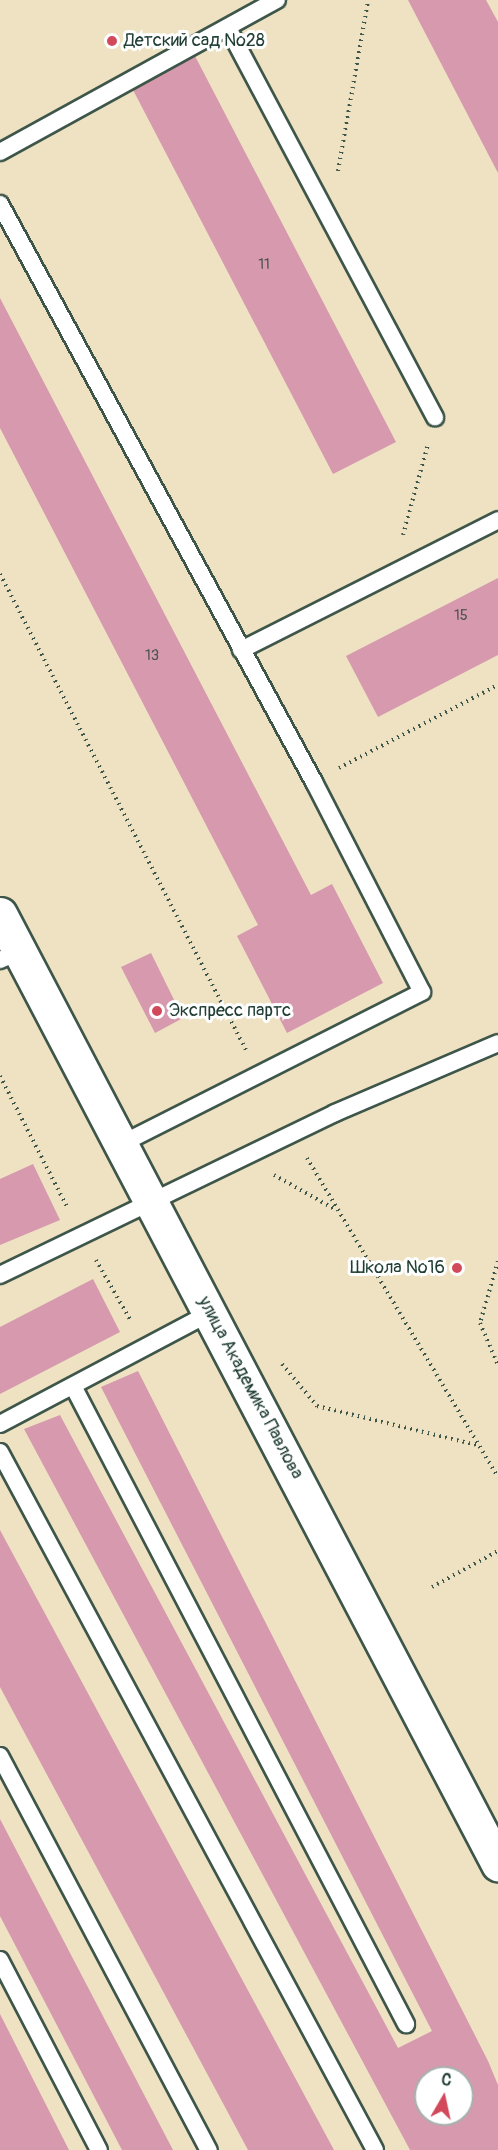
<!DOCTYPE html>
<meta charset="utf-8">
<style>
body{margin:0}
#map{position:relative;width:498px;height:2150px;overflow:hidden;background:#eee2c3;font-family:Pangolin,sans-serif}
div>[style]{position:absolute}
.building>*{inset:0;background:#d699ae}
.path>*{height:4px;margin-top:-2px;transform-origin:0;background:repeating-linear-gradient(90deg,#3e5649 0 1.5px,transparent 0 6px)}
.roads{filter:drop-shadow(2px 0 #3e5649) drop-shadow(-2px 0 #3e5649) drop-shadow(0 2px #3e5649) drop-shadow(0 -2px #3e5649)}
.lane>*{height:16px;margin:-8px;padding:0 8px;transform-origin:8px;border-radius:8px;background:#fff}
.primary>*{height:33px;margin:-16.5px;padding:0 16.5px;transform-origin:16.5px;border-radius:16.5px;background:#fff}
.dots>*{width:16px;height:16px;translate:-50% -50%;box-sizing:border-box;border:3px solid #fff;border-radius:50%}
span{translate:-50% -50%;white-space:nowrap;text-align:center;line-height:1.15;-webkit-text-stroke:6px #fff;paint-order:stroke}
.number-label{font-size:15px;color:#4d5452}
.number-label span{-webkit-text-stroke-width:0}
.poi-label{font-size:18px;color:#1f3d34}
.left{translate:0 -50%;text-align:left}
.right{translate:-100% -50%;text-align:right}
.street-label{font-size:18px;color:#1f3d34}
.north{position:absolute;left:414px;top:2066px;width:60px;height:60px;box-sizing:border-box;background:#fff;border:2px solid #a5b1ae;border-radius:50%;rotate:9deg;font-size:16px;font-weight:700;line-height:24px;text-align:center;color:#1f3d34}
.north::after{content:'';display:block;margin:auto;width:21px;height:27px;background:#d1495b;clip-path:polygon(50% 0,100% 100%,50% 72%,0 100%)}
</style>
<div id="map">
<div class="building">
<div style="clip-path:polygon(408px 0,486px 0,498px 22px,498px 173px)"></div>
<div style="clip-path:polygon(195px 56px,396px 442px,333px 474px,132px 88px)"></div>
<div style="clip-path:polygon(0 298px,311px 895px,332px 884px,383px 983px,287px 1033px,237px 936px,258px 925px,0 428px)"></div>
<div style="clip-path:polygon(498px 578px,498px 655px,378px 717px,346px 656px)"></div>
<div style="clip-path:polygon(151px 953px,183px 1018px,155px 1033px,121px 967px)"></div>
<div style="clip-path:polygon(33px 1164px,60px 1220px,0 1245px,0 1179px)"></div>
<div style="clip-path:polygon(93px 1279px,120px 1332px,0 1394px,0 1327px)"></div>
<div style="clip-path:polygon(evenodd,138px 1371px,488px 2061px,498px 2085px,498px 2150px,410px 2150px,24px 1429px,60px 1415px,398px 2048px,432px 2031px,101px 1387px,138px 1371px,426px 2078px,462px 2078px,462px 2114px,426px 2114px,426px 2078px)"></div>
<div style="clip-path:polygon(0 1530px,334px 2150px,248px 2150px,0 1687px)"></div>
<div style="clip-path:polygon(0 1819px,173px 2150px,122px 2150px,0 1916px)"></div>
<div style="clip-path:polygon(0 2014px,69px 2150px,0 2150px)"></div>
</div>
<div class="path">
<div style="left:338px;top:171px;width:174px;rotate:-80deg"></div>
<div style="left:403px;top:535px;width:94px;rotate:-74.6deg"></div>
<div style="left:0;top:574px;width:536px;rotate:62.67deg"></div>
<div style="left:339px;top:768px;width:179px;rotate:-27.6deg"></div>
<div style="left:0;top:1076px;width:149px;rotate:62.9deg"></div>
<div style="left:307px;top:1158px;width:372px;rotate:59.1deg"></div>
<div style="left:274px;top:1175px;width:71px;rotate:29.4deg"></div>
<div style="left:96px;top:1260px;width:70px;rotate:60.2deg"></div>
<div style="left:498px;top:1261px;width:65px;rotate:106.2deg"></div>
<div style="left:480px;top:1323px;width:46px;rotate:66.8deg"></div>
<div style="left:282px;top:1364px;width:55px;rotate:50.2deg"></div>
<div style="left:317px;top:1406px;width:165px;rotate:13.7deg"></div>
<div style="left:432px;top:1587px;width:75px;rotate:-28.6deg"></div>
</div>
<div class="roads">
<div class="lane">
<div style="left:228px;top:28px;width:441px;rotate:62deg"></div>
<div style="left:0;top:152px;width:316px;rotate:-28.8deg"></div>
<div style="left:0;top:204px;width:658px;rotate:61.49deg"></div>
<div style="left:314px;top:782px;width:236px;rotate:62.8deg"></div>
<div style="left:422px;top:992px;width:337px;rotate:153.2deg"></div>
<div style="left:241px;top:650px;width:288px;rotate:-26.8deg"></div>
<div style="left:0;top:960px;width:22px;rotate:-24deg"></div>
<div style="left:0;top:1275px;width:372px;rotate:-25.8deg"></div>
<div style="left:335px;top:1113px;width:177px;rotate:-23.2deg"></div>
<div style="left:73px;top:1386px;width:720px;rotate:62.44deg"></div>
<div style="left:0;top:1424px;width:238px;rotate:-27.9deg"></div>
<div style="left:0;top:1452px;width:792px;rotate:61.75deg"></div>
<div style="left:0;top:1756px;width:446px;rotate:62.1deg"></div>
<div style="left:0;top:1960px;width:214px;rotate:62.5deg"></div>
</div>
<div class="primary">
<div style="left:0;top:914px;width:1073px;rotate:62.34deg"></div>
</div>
</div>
<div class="dots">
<div style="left:112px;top:41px;background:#d1495b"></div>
<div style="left:157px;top:1011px;background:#d1495b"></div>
<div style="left:457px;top:1268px;background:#d1495b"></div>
</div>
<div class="number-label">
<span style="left:264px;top:265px">11</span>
<span style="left:461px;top:616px">15</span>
<span style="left:152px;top:656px">13</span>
</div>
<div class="poi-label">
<span class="left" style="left:124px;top:41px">Детский сад №28</span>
<span class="left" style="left:169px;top:1011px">Экспресс партс</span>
<span class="right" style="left:445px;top:1268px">Школа №16</span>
</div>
<div class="street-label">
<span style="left:250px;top:1388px;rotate:62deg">улица Академика Павлова</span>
</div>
<div class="north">С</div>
</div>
